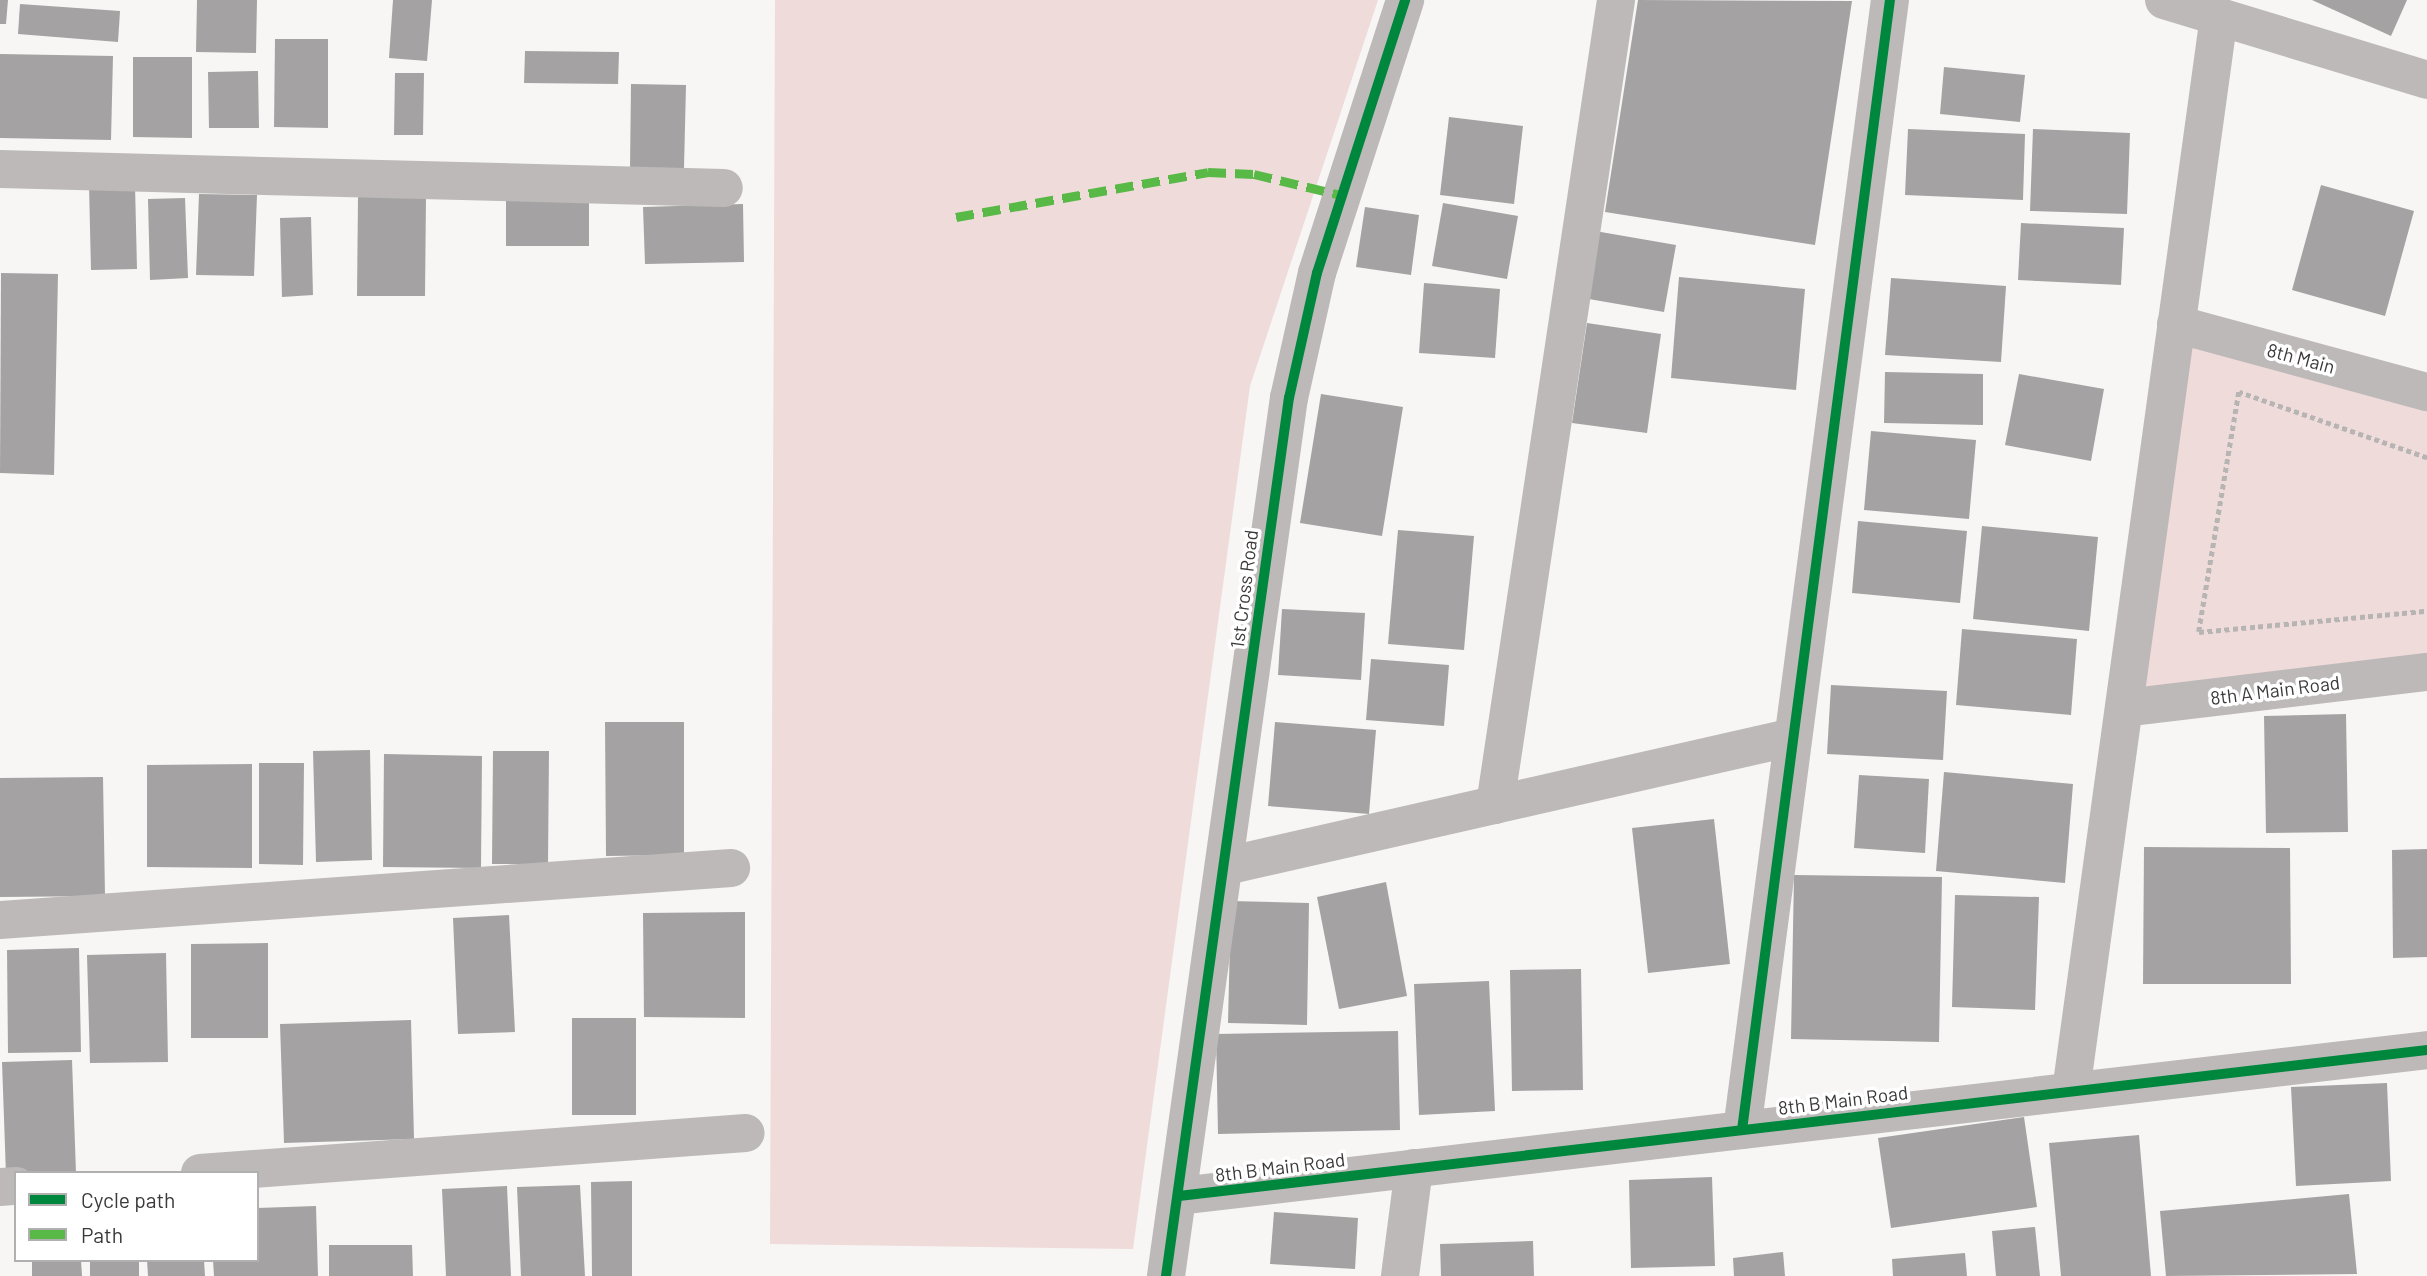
<!DOCTYPE html>
<style>
body{margin:0}
#map{position:relative;width:2427px;height:1276px;overflow:hidden;background:#f8f5f5;font-family:Barlow,sans-serif}
div>[style]{position:absolute}
.green>*{inset:0;background:#efdbda}
.building>*{inset:0;background:#a4a2a2}
.path>*{height:4.5px;margin-top:-2.25px;transform-origin:0;background:repeating-linear-gradient(90deg,#b7b4b4 0 5px,transparent 0 8.5px)}
.minor>*{height:38px;margin:-19px;padding:0 19px;transform-origin:19px;border-radius:19px;background:#bdb9b9}
.quiet>*{height:9px;margin-top:-4.5px;transform-origin:0;background:repeating-linear-gradient(90deg,#58b947 0 18px,transparent 0 27px)}
.cycleway>*{height:10px;margin:-5px;padding:0 5px;transform-origin:5px;border-radius:5px;background:#00873e}
span{translate:-50% -50%;white-space:nowrap;text-align:center;line-height:1.15;-webkit-text-stroke:7px #fff;paint-order:stroke}
.street-label{font-size:19px;color:#3b3939}
.legend{position:absolute;left:14px;top:1171px;width:245px;height:91px;box-sizing:border-box;background:#fff;border:2px solid #b1b0b0;margin:0;padding:9px 12px;list-style:none;font-size:21px;color:#3b3939}
.legend li{display:flex;align-items:center;gap:14px;height:35px}
.legend b{width:35px;border:2px solid #b1b0b0}
</style>
<div id="map">
<div class="green">
<div style="clip-path:polygon(775px 0,1378px 0,1250px 386px,1133px 1249px,770px 1244px)"></div>
<div style="clip-path:polygon(2176px 324px,2427px 392px,2427px 672px,2124px 708px)"></div>
</div>
<div class="building">
<div style="clip-path:polygon(0 0,8px 0,6px 24px,0 24px)"></div>
<div style="clip-path:polygon(197px 0,257px 0,256px 53px,196px 52px)"></div>
<div style="clip-path:polygon(393px 0,432px 0,427px 61px,389px 58px)"></div>
<div style="clip-path:polygon(1638px 0,1852px 1px,1815px 245px,1605px 212px)"></div>
<div style="clip-path:polygon(2312px 0,2407px 0,2391px 36px)"></div>
<div style="clip-path:polygon(20px 4px,120px 11px,118px 42px,18px 34px)"></div>
<div style="clip-path:polygon(275px 39px,328px 39px,328px 128px,274px 127px)"></div>
<div style="clip-path:polygon(525px 51px,619px 52px,618px 84px,524px 83px)"></div>
<div style="clip-path:polygon(0 54px,113px 56px,111px 140px,0 138px)"></div>
<div style="clip-path:polygon(133px 57px,192px 57px,192px 138px,133px 137px)"></div>
<div style="clip-path:polygon(1944px 67px,2025px 75px,2020px 122px,1940px 114px)"></div>
<div style="clip-path:polygon(258px 71px,259px 128px,209px 128px,208px 72px)"></div>
<div style="clip-path:polygon(395px 73px,424px 73px,423px 135px,394px 135px)"></div>
<div style="clip-path:polygon(631px 84px,686px 85px,684px 168px,630px 168px)"></div>
<div style="clip-path:polygon(1449px 117px,1523px 126px,1514px 204px,1440px 195px)"></div>
<div style="clip-path:polygon(1908px 129px,2025px 134px,2023px 200px,1905px 195px)"></div>
<div style="clip-path:polygon(2033px 129px,2130px 133px,2127px 214px,2030px 211px)"></div>
<div style="clip-path:polygon(89px 185px,135px 185px,137px 269px,91px 270px)"></div>
<div style="clip-path:polygon(2321px 185px,2414px 211px,2385px 316px,2292px 290px)"></div>
<div style="clip-path:polygon(506px 193px,589px 193px,589px 246px,506px 246px)"></div>
<div style="clip-path:polygon(199px 194px,257px 195px,254px 276px,196px 275px)"></div>
<div style="clip-path:polygon(358px 197px,426px 197px,425px 296px,357px 296px)"></div>
<div style="clip-path:polygon(185px 198px,188px 278px,150px 280px,148px 199px)"></div>
<div style="clip-path:polygon(1443px 203px,1518px 216px,1507px 279px,1432px 266px)"></div>
<div style="clip-path:polygon(743px 204px,744px 262px,645px 264px,643px 207px)"></div>
<div style="clip-path:polygon(1365px 207px,1419px 215px,1411px 275px,1356px 267px)"></div>
<div style="clip-path:polygon(311px 217px,313px 295px,282px 297px,280px 218px)"></div>
<div style="clip-path:polygon(2021px 223px,2124px 228px,2121px 285px,2018px 280px)"></div>
<div style="clip-path:polygon(1595px 231px,1676px 245px,1664px 312px,1583px 298px)"></div>
<div style="clip-path:polygon(1px 273px,58px 274px,54px 475px,0 473px)"></div>
<div style="clip-path:polygon(1679px 277px,1805px 289px,1796px 390px,1671px 378px)"></div>
<div style="clip-path:polygon(1891px 278px,2006px 286px,2001px 362px,1885px 355px)"></div>
<div style="clip-path:polygon(1424px 283px,1500px 289px,1495px 358px,1419px 353px)"></div>
<div style="clip-path:polygon(1587px 323px,1661px 334px,1647px 433px,1572px 423px)"></div>
<div style="clip-path:polygon(1885px 372px,1983px 374px,1983px 425px,1884px 423px)"></div>
<div style="clip-path:polygon(2019px 374px,2104px 389px,2091px 461px,2005px 445px)"></div>
<div style="clip-path:polygon(1321px 394px,1403px 407px,1382px 536px,1300px 523px)"></div>
<div style="clip-path:polygon(1871px 431px,1976px 440px,1969px 519px,1864px 510px)"></div>
<div style="clip-path:polygon(1858px 521px,1967px 531px,1960px 603px,1852px 593px)"></div>
<div style="clip-path:polygon(1982px 526px,2098px 537px,2089px 631px,1973px 619px)"></div>
<div style="clip-path:polygon(1398px 530px,1474px 536px,1464px 650px,1388px 644px)"></div>
<div style="clip-path:polygon(1282px 609px,1365px 613px,1361px 680px,1278px 675px)"></div>
<div style="clip-path:polygon(1962px 629px,2077px 639px,2071px 715px,1956px 705px)"></div>
<div style="clip-path:polygon(1371px 659px,1449px 665px,1444px 726px,1366px 720px)"></div>
<div style="clip-path:polygon(1831px 685px,1947px 691px,1943px 760px,1827px 754px)"></div>
<div style="clip-path:polygon(2346px 714px,2348px 832px,2266px 833px,2264px 716px)"></div>
<div style="clip-path:polygon(605px 722px,684px 722px,684px 855px,606px 856px)"></div>
<div style="clip-path:polygon(1275px 722px,1376px 730px,1369px 814px,1268px 806px)"></div>
<div style="clip-path:polygon(370px 750px,372px 860px,316px 862px,313px 751px)"></div>
<div style="clip-path:polygon(493px 751px,549px 751px,548px 864px,492px 864px)"></div>
<div style="clip-path:polygon(384px 754px,482px 756px,481px 868px,383px 867px)"></div>
<div style="clip-path:polygon(259px 763px,304px 763px,303px 865px,259px 864px)"></div>
<div style="clip-path:polygon(252px 764px,252px 868px,147px 867px,147px 765px)"></div>
<div style="clip-path:polygon(1944px 772px,2073px 784px,2065px 883px,1936px 871px)"></div>
<div style="clip-path:polygon(1859px 775px,1929px 779px,1925px 853px,1854px 848px)"></div>
<div style="clip-path:polygon(103px 777px,105px 896px,0 897px,0 778px)"></div>
<div style="clip-path:polygon(1714px 819px,1730px 964px,1648px 973px,1632px 828px)"></div>
<div style="clip-path:polygon(2144px 847px,2290px 848px,2291px 984px,2143px 984px)"></div>
<div style="clip-path:polygon(2427px 849px,2427px 957px,2393px 958px,2392px 850px)"></div>
<div style="clip-path:polygon(1794px 875px,1942px 877px,1939px 1042px,1791px 1039px)"></div>
<div style="clip-path:polygon(1386px 882px,1407px 996px,1339px 1009px,1317px 897px)"></div>
<div style="clip-path:polygon(1955px 895px,2039px 897px,2035px 1010px,1952px 1007px)"></div>
<div style="clip-path:polygon(1231px 901px,1309px 903px,1307px 1025px,1228px 1023px)"></div>
<div style="clip-path:polygon(745px 912px,745px 1018px,644px 1017px,643px 913px)"></div>
<div style="clip-path:polygon(509px 915px,515px 1032px,458px 1034px,453px 918px)"></div>
<div style="clip-path:polygon(268px 943px,268px 1038px,191px 1038px,191px 944px)"></div>
<div style="clip-path:polygon(79px 948px,81px 1052px,8px 1053px,7px 950px)"></div>
<div style="clip-path:polygon(166px 953px,168px 1062px,90px 1063px,87px 955px)"></div>
<div style="clip-path:polygon(1581px 969px,1583px 1090px,1512px 1091px,1510px 970px)"></div>
<div style="clip-path:polygon(1489px 981px,1495px 1111px,1419px 1115px,1414px 984px)"></div>
<div style="clip-path:polygon(572px 1018px,636px 1018px,636px 1115px,572px 1115px)"></div>
<div style="clip-path:polygon(411px 1020px,414px 1139px,284px 1143px,280px 1024px)"></div>
<div style="clip-path:polygon(1398px 1031px,1400px 1130px,1218px 1134px,1216px 1034px)"></div>
<div style="clip-path:polygon(72px 1060px,76px 1173px,6px 1175px,2px 1062px)"></div>
<div style="clip-path:polygon(2387px 1083px,2391px 1181px,2296px 1186px,2291px 1087px)"></div>
<div style="clip-path:polygon(2024px 1117px,2037px 1207px,1891px 1228px,1878px 1138px)"></div>
<div style="clip-path:polygon(2139px 1135px,2151px 1276px,2061px 1276px,2049px 1143px)"></div>
<div style="clip-path:polygon(1712px 1177px,1715px 1266px,1631px 1268px,1629px 1180px)"></div>
<div style="clip-path:polygon(632px 1181px,632px 1276px,592px 1276px,591px 1182px)"></div>
<div style="clip-path:polygon(580px 1185px,585px 1276px,521px 1276px,517px 1187px)"></div>
<div style="clip-path:polygon(507px 1186px,511px 1276px,446px 1276px,442px 1189px)"></div>
<div style="clip-path:polygon(2349px 1194px,2357px 1274px,2166px 1276px,2160px 1211px)"></div>
<div style="clip-path:polygon(316px 1206px,318px 1276px,214px 1276px,213px 1260px,257px 1260px,257px 1208px)"></div>
<div style="clip-path:polygon(1274px 1212px,1358px 1218px,1355px 1269px,1270px 1264px)"></div>
<div style="clip-path:polygon(2035px 1227px,2040px 1276px,1996px 1276px,1992px 1231px)"></div>
<div style="clip-path:polygon(1533px 1241px,1534px 1276px,1441px 1276px,1440px 1244px)"></div>
<div style="clip-path:polygon(329px 1245px,412px 1245px,413px 1276px,329px 1276px)"></div>
<div style="clip-path:polygon(1783px 1252px,1785px 1276px,1734px 1276px,1733px 1258px)"></div>
<div style="clip-path:polygon(1965px 1253px,1967px 1276px,1893px 1276px,1892px 1259px)"></div>
<div style="clip-path:polygon(32px 1260px,81px 1260px,82px 1276px,32px 1276px)"></div>
<div style="clip-path:polygon(90px 1260px,139px 1260px,139px 1276px,90px 1276px)"></div>
<div style="clip-path:polygon(147px 1260px,204px 1260px,205px 1276px,148px 1276px)"></div>
</div>
<div class="path">
<div style="left:2427px;top:458px;width:199px;rotate:-160.7deg"></div>
<div style="left:2239px;top:392px;width:243px;rotate:99.5deg"></div>
<div style="left:2199px;top:632px;width:229px;rotate:-5.3deg"></div>
</div>
<div class="minor">
<div style="left:2164px;top:0;width:275px;rotate:16.9deg"></div>
<div style="left:0;top:169px;width:724px;rotate:1.5deg"></div>
<div style="left:2176px;top:324px;width:260px;rotate:15.2deg"></div>
<div style="left:2124px;top:708px;width:305px;rotate:-6.8deg"></div>
<div style="left:1495px;top:805px;width:814px;rotate:-81.45deg"></div>
<div style="left:1226px;top:866px;width:581px;rotate:-12.82deg"></div>
<div style="left:0;top:920px;width:733px;rotate:-4.07deg"></div>
<div style="left:2071px;top:1091px;width:1085px;rotate:-82.16deg"></div>
<div style="left:1742px;top:1130px;width:1140px;rotate:-82.54deg"></div>
<div style="left:200px;top:1173px;width:547px;rotate:-4.19deg"></div>
<div style="left:0;top:1187px;width:16px;rotate:-4deg"></div>
<div style="left:1179px;top:1196px;width:1257px;rotate:-6.67deg"></div>
<div style="left:1166px;top:1276px;width:887px;rotate:-82.03deg"></div>
<div style="left:1289px;top:398px;width:128px;rotate:-77.4deg"></div>
<div style="left:1317px;top:273px;width:287px;rotate:-72.1deg"></div>
<div style="left:1400px;top:1276px;width:109px;rotate:-82.6deg"></div>
</div>
<div class="quiet">
<div style="left:956px;top:217px;width:256px;rotate:-10.1deg"></div>
<div style="left:1208px;top:172px;width:46px;rotate:2.5deg"></div>
<div style="left:1254px;top:174px;width:89px;rotate:13.6deg"></div>
</div>
<div class="cycleway">
<div style="left:1742px;top:1130px;width:1140px;rotate:-82.54deg"></div>
<div style="left:1179px;top:1196px;width:1257px;rotate:-6.67deg"></div>
<div style="left:1166px;top:1276px;width:887px;rotate:-82.03deg"></div>
<div style="left:1289px;top:398px;width:128px;rotate:-77.4deg"></div>
<div style="left:1317px;top:273px;width:287px;rotate:-72.1deg"></div>
</div>
<div class="street-label">
<span style="left:2301px;top:358px;rotate:15deg">8th Main</span>
<span style="left:1244px;top:589px;rotate:-83deg">1st Cross Road</span>
<span style="left:2275px;top:690px;rotate:-7deg">8th A Main Road</span>
<span style="left:1843px;top:1100px;rotate:-7deg">8th B Main Road</span>
<span style="left:1280px;top:1167px;rotate:-7deg">8th B Main Road</span>
</div>
<ul class="legend">
<li><b style="height:9px;background:#00873e"></b>Cycle path</li>
<li><b style="height:9px;background:#58b947"></b>Path</li>
</ul>
</div>
